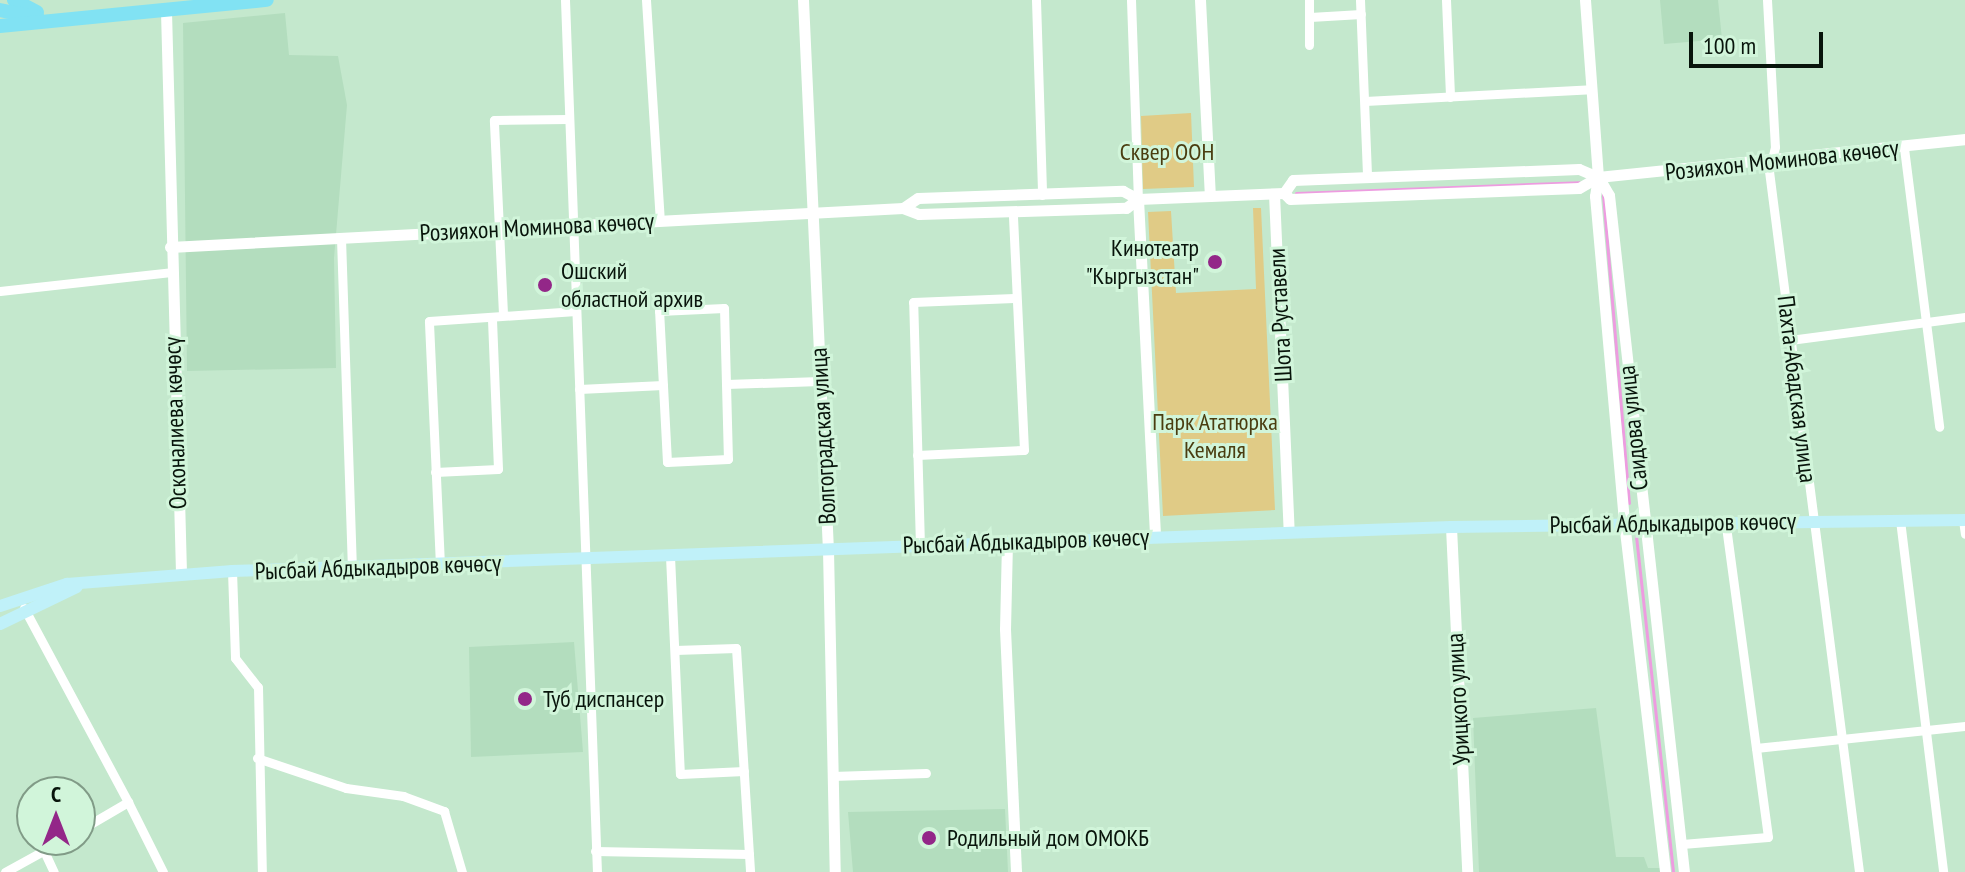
<!DOCTYPE html>
<meta charset="utf-8">
<style>
body{margin:0}
#map{position:relative;width:1965px;height:872px;overflow:hidden;background:#c4e8cd;font-family:"PT Sans Narrow",sans-serif}
div>[style]{position:absolute}
.built>*{inset:0;background:#b3ddbe}
.green>*{inset:0;background:#e0cb86}
.stream>*{height:3px;margin:-1.5px;padding:0 1.5px;transform-origin:1.5px;border-radius:1.5px;background:#ed9ce0}
.minor>*{height:9px;margin:-4.5px;padding:0 4.5px;transform-origin:4.5px;border-radius:4.5px;background:#fff}
.tertiary>*{height:11px;margin:-5.5px;padding:0 5.5px;transform-origin:5.5px;border-radius:5.5px;background:#fff}
.secondary>*{height:12px;margin:-6px;padding:0 6px;transform-origin:6px;border-radius:6px;background:#c0f1f9}
.primary>*{height:14px;margin:-7px;padding:0 7px;transform-origin:7px;border-radius:7px;background:#81e2f3}
.dots>*{width:22px;height:22px;translate:-50% -50%;box-sizing:border-box;border:4px solid #d1f5da;border-radius:50%}
span{translate:-50% -50%;white-space:nowrap;text-align:center;line-height:1.15;-webkit-text-stroke:6px #d1f5da;paint-order:stroke}
.park-label{font-size:24px;color:#4a3d10}
.street-label{font-size:24px;color:#08140b}
.poi-label{font-size:24px;color:#08140b}
.right{translate:-100% -50%;text-align:right}
.left{translate:0 -50%;text-align:left}
.north{position:absolute;left:16px;top:776px;width:80px;height:80px;box-sizing:border-box;background:#d1f5da;border:2px solid #819b87;border-radius:50%;rotate:0deg;font-size:22px;font-weight:700;line-height:32px;text-align:center;color:#08140b}
.north::after{content:'';display:block;margin:auto;width:28px;height:36px;background:#932788;clip-path:polygon(50% 0,100% 100%,50% 72%,0 100%)}
.scale{position:absolute;left:1689px;top:32px;width:134px;height:36px;box-sizing:border-box;border:4px solid #08140b;border-top:0;padding-left:10px;font-size:24px;line-height:28px;white-space:nowrap;color:#08140b;-webkit-text-stroke:6px #d1f5da;paint-order:stroke}
</style>
<div id="map">
<div class="built">
<div style="clip-path:polygon(1660px 0,1718px 0,1722px 39px,1664px 44px)"></div>
<div style="clip-path:polygon(285px 13px,289px 55px,338px 56px,347px 105px,334px 258px,336px 368px,187px 371px,183px 23px)"></div>
<div style="clip-path:polygon(574px 642px,583px 752px,471px 757px,469px 647px)"></div>
<div style="clip-path:polygon(1596px 708px,1616px 857px,1644px 857px,1648px 868px,1663px 868px,1663px 872px,1479px 872px,1473px 718px)"></div>
<div style="clip-path:polygon(1005px 809px,1008px 872px,853px 872px,848px 812px)"></div>
</div>
<div class="green">
<div style="clip-path:polygon(1191px 113px,1194px 187px,1143px 189px,1141px 116px)"></div>
<div style="clip-path:polygon(1253px 208px,1261px 208px,1275px 510px,1163px 516px,1148px 212px,1171px 211px,1176px 293px,1256px 289px)"></div>
</div>
<div class="stream">
<div style="left:1296px;top:193px;width:283px;rotate:-2.2deg"></div>
<div style="left:1603px;top:194px;width:310px;rotate:85.2deg"></div>
<div style="left:1636px;top:536px;width:338px;rotate:83.7deg"></div>
</div>
<div class="minor">
<div style="left:565px;top:0;width:873px;rotate:87.9deg"></div>
<div style="left:646px;top:0;width:221px;rotate:86.4deg"></div>
<div style="left:1036px;top:0;width:195px;rotate:88.2deg"></div>
<div style="left:1131px;top:0;width:199px;rotate:88deg"></div>
<div style="left:1309px;top:0;width:45px;rotate:90deg"></div>
<div style="left:1360px;top:0;width:177px;rotate:87.7deg"></div>
<div style="left:1446px;top:0;width:97px;rotate:87.6deg"></div>
<div style="left:1767px;top:0;width:147px;rotate:86.9deg"></div>
<div style="left:1775px;top:147px;width:25px;rotate:104deg"></div>
<div style="left:1769px;top:171px;width:707px;rotate:82.68deg"></div>
<div style="left:1310px;top:17px;width:51px;rotate:-3.4deg"></div>
<div style="left:1365px;top:101px;width:226px;rotate:-3deg"></div>
<div style="left:1904px;top:148px;width:281px;rotate:82.8deg"></div>
<div style="left:341px;top:238px;width:330px;rotate:88.1deg"></div>
<div style="left:0;top:291px;width:172px;rotate:-6.3deg"></div>
<div style="left:724px;top:308px;width:151px;rotate:88.5deg"></div>
<div style="left:728px;top:459px;width:61px;rotate:177.2deg"></div>
<div style="left:667px;top:462px;width:151px;rotate:-93deg"></div>
<div style="left:659px;top:311px;width:65px;rotate:-2.6deg"></div>
<div style="left:503px;top:314px;width:194px;rotate:-92.7deg"></div>
<div style="left:494px;top:120px;width:74px;rotate:-0.8deg"></div>
<div style="left:1790px;top:340px;width:177px;rotate:-7.5deg"></div>
<div style="left:726px;top:384px;width:94px;rotate:-1.8deg"></div>
<div style="left:579px;top:389px;width:84px;rotate:-2.7deg"></div>
<div style="left:917px;top:455px;width:107px;rotate:-2.7deg"></div>
<div style="left:1024px;top:450px;width:237px;rotate:-92.7deg"></div>
<div style="left:435px;top:472px;width:63px;rotate:-2.7deg"></div>
<div style="left:498px;top:469px;width:152px;rotate:-92.3deg"></div>
<div style="left:1900px;top:520px;width:355px;rotate:83deg"></div>
<div style="left:1963px;top:520px;width:14px;rotate:82deg"></div>
<div style="left:920px;top:546px;width:244px;rotate:-91.6deg"></div>
<div style="left:913px;top:302px;width:101px;rotate:-2.3deg"></div>
<div style="left:670px;top:556px;width:218px;rotate:87.4deg"></div>
<div style="left:680px;top:774px;width:64px;rotate:-2.7deg"></div>
<div style="left:440px;top:565px;width:244px;rotate:-92.6deg"></div>
<div style="left:429px;top:321px;width:147px;rotate:-3.9deg"></div>
<div style="left:232px;top:571px;width:87px;rotate:88deg"></div>
<div style="left:235px;top:658px;width:37px;rotate:52deg"></div>
<div style="left:258px;top:687px;width:185px;rotate:88.8deg"></div>
<div style="left:24px;top:608px;width:220px;rotate:61.8deg"></div>
<div style="left:675px;top:650px;width:61px;rotate:-1.9deg"></div>
<div style="left:736px;top:648px;width:224px;rotate:86.4deg"></div>
<div style="left:1756px;top:748px;width:210px;rotate:-6deg"></div>
<div style="left:257px;top:758px;width:94px;rotate:18.6deg"></div>
<div style="left:346px;top:788px;width:58px;rotate:8deg"></div>
<div style="left:403px;top:796px;width:44px;rotate:20.1deg"></div>
<div style="left:444px;top:811px;width:64px;rotate:73.6deg"></div>
<div style="left:832px;top:776px;width:94px;rotate:-1.8deg"></div>
<div style="left:80px;top:830px;width:56px;rotate:-30.3deg"></div>
<div style="left:128px;top:802px;width:78px;rotate:63.4deg"></div>
<div style="left:1682px;top:844px;width:86px;rotate:-4.7deg"></div>
<div style="left:1768px;top:837px;width:319px;rotate:-97.7deg"></div>
<div style="left:44px;top:851px;width:23px;rotate:65deg"></div>
<div style="left:595px;top:851px;width:154px;rotate:1.1deg"></div>
<div style="left:5px;top:872px;width:66px;rotate:-28.9deg"></div>
</div>
<div class="tertiary">
<div style="left:803px;top:0;width:551px;rotate:87.4deg"></div>
<div style="left:828px;top:550px;width:322px;rotate:88.8deg"></div>
<div style="left:1200px;top:0;width:196px;rotate:87.1deg"></div>
<div style="left:1585px;top:0;width:177px;rotate:85.8deg"></div>
<div style="left:1598px;top:177px;width:19px;rotate:99deg"></div>
<div style="left:1595px;top:196px;width:327px;rotate:84.9deg"></div>
<div style="left:1624px;top:522px;width:352px;rotate:83.3deg"></div>
<div style="left:166px;top:11px;width:563px;rotate:88.47deg"></div>
<div style="left:1599px;top:178px;width:20px;rotate:60deg"></div>
<div style="left:1609px;top:195px;width:681px;rotate:83.68deg"></div>
<div style="left:1284px;top:193px;width:16px;rotate:-55deg"></div>
<div style="left:1293px;top:180px;width:286px;rotate:-2.2deg"></div>
<div style="left:1579px;top:169px;width:21px;rotate:23deg"></div>
<div style="left:1274px;top:194px;width:338px;rotate:87.5deg"></div>
<div style="left:1138px;top:199px;width:337px;rotate:87.1deg"></div>
<div style="left:903px;top:208px;width:18px;rotate:-34deg"></div>
<div style="left:918px;top:198px;width:205px;rotate:-2deg"></div>
<div style="left:1123px;top:191px;width:17px;rotate:28deg"></div>
<div style="left:1138px;top:199px;width:146px;rotate:-2.4deg"></div>
<div style="left:1284px;top:193px;width:8px;rotate:45deg"></div>
<div style="left:1290px;top:199px;width:289px;rotate:-2.2deg"></div>
<div style="left:1579px;top:188px;width:22px;rotate:-30deg"></div>
<div style="left:1598px;top:177px;width:369px;rotate:-5.9deg"></div>
<div style="left:170px;top:247px;width:734px;rotate:-3.05deg"></div>
<div style="left:903px;top:208px;width:17px;rotate:21deg"></div>
<div style="left:919px;top:214px;width:207px;rotate:-1.7deg"></div>
<div style="left:1126px;top:208px;width:15px;rotate:-37deg"></div>
<div style="left:1451px;top:527px;width:345px;rotate:87.3deg"></div>
<div style="left:1007px;top:542px;width:87px;rotate:91.3deg"></div>
<div style="left:1005px;top:629px;width:243px;rotate:87.4deg"></div>
</div>
<div class="secondary">
<div style="left:0;top:606px;width:71px;rotate:-18.2deg"></div>
<div style="left:67px;top:584px;width:166px;rotate:-4.5deg"></div>
<div style="left:232px;top:571px;width:1220px;rotate:-2.07deg"></div>
<div style="left:1451px;top:527px;width:514px;rotate:-0.78deg"></div>
<div style="left:0;top:624px;width:85px;rotate:-25.7deg"></div>
</div>
<div class="primary">
<div style="left:14px;top:0;width:26px;rotate:28deg"></div>
<div style="left:0;top:10px;width:38px;rotate:11deg"></div>
<div style="left:0;top:26px;width:268px;rotate:-5.6deg"></div>
</div>
<div class="dots">
<div style="left:1215px;top:262px;background:#932788"></div>
<div style="left:545px;top:285px;background:#932788"></div>
<div style="left:525px;top:699px;background:#932788"></div>
<div style="left:929px;top:838px;background:#932788"></div>
</div>
<div class="park-label">
<span style="left:1167px;top:152px">Сквер ООН</span>
<span style="left:1215px;top:436px">Парк Ататюрка<br>Кемаля</span>
</div>
<div class="street-label">
<span style="left:1782px;top:160px;rotate:-6deg">Розияхон Моминова көчөсү</span>
<span style="left:537px;top:227px;rotate:-3deg">Розияхон Моминова көчөсү</span>
<span style="left:1280px;top:315px;rotate:-93deg">Шота Руставели</span>
<span style="left:1797px;top:389px;rotate:83deg">Пахта-Абадская улица</span>
<span style="left:175px;top:423px;rotate:-92deg">Осконалиева көчөсү</span>
<span style="left:1633px;top:428px;rotate:-96deg">Саидова улица</span>
<span style="left:823px;top:436px;rotate:-93deg">Волгоградская улица</span>
<span style="left:1673px;top:523px;rotate:-1deg">Рысбай Абдыкадыров көчөсү</span>
<span style="left:1026px;top:541px;rotate:-2deg">Рысбай Абдыкадыров көчөсү</span>
<span style="left:378px;top:567px;rotate:-2deg">Рысбай Абдыкадыров көчөсү</span>
<span style="left:1458px;top:699px;rotate:-93deg">Урицкого улица</span>
</div>
<div class="poi-label">
<span class="right" style="left:1199px;top:262px">Кинотеатр<br>"Кыргызстан"</span>
<span class="left" style="left:561px;top:285px">Ошский<br>областной архив</span>
<span class="left" style="left:543px;top:699px">Туб диспансер</span>
<span class="left" style="left:947px;top:838px">Родильный дом ОМОКБ</span>
</div>
<div class="north">С</div>
<div class="scale">100 m</div>
</div>
